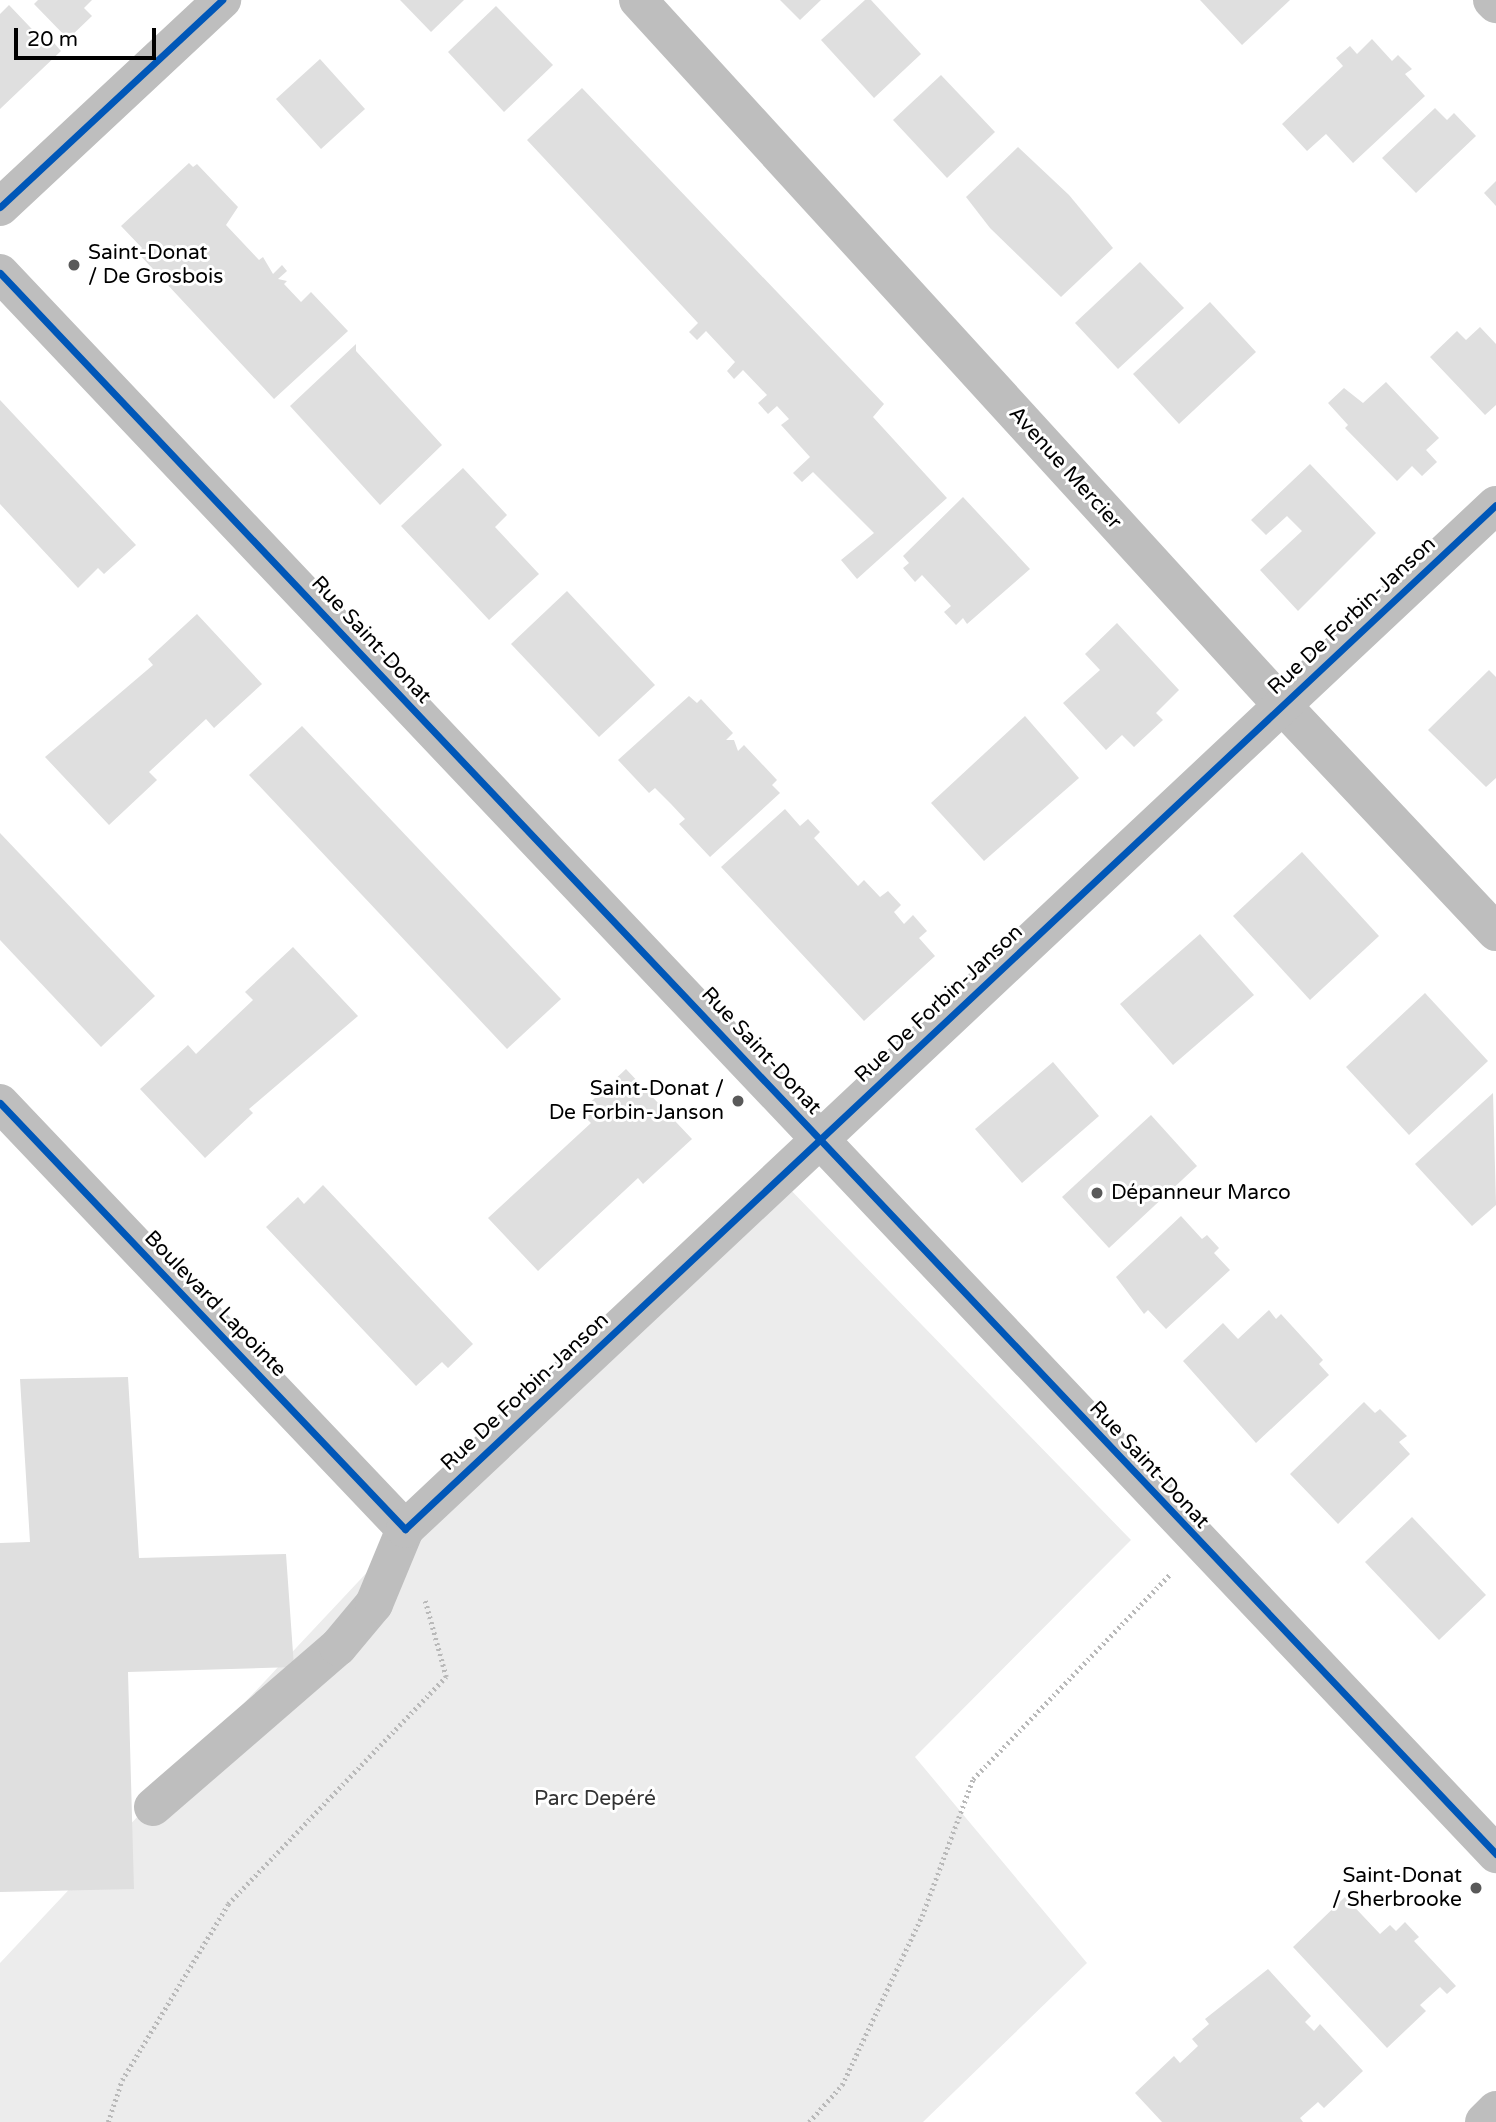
<!DOCTYPE html>
<meta charset="utf-8">
<style>
body{margin:0}
#map{position:relative;width:1496px;height:2122px;overflow:hidden;background:#fff;font-family:"Varela Round",sans-serif}
div>[style]{position:absolute}
.green>*{inset:0;background:#ececec}
.building>*{inset:0;background:#dfdfdf}
.path>*{height:4.5px;margin-top:-2.25px;transform-origin:0;background:repeating-linear-gradient(90deg,#b9b9b9 0 2px,transparent 0 5.5px)}
.minor>*{height:38px;margin:-19px;padding:0 19px;transform-origin:19px;border-radius:19px;background:#bebebe}
.major>*{height:38px;margin:-19px;padding:0 19px;transform-origin:19px;border-radius:19px;background:#bebebe}
.cycleway>*{height:7px;margin:-3.5px;padding:0 3.5px;transform-origin:3.5px;border-radius:3.5px;background:#0057b8}
.dots>*{width:19px;height:19px;translate:-50% -50%;box-sizing:border-box;border:4px solid #fff;border-radius:50%}
span{translate:-50% -50%;white-space:nowrap;text-align:center;line-height:1.15;-webkit-text-stroke:6px #fff;paint-order:stroke}
.poi-label{font-size:21px;color:#000}
.left{translate:0 -50%;text-align:left}
.right{translate:-100% -50%;text-align:right}
.street-label{font-size:21px;color:#000}
.park-label{font-size:21px;color:#333}
.scale{position:absolute;left:14px;top:28px;width:142px;height:32px;box-sizing:border-box;border:4px solid #000;border-top:0;padding-left:9px;font-size:21px;line-height:24px;white-space:nowrap;color:#000;-webkit-text-stroke:5px #fff;paint-order:stroke}
</style>
<div id="map">
<div class="green">
<div style="clip-path:polygon(783px 1182px,1131px 1540px,915px 1757px,1087px 1963px,923px 2122px,0 2122px,0 1963px,373px 1566px)"></div>
</div>
<div class="building">
<div style="clip-path:polygon(38px 0,92px 0,84px 8px,92px 16px,68px 39px,34px 4px)"></div>
<div style="clip-path:polygon(400px 0,464px 0,431px 32px)"></div>
<div style="clip-path:polygon(780px 0,821px 0,800px 20px)"></div>
<div style="clip-path:polygon(865px 0,871px 0,921px 54px,874px 98px,821px 40px)"></div>
<div style="clip-path:polygon(1200px 0,1290px 0,1242px 45px)"></div>
<div style="clip-path:polygon(9px 5px,49px 47px,54px 43px,61px 51px,0 109px,0 14px)"></div>
<div style="clip-path:polygon(496px 6px,553px 65px,504px 112px,448px 52px)"></div>
<div style="clip-path:polygon(1372px 39px,1392px 61px,1398px 55px,1412px 69px,1405px 74px,1425px 96px,1353px 163px,1326px 134px,1307px 151px,1282px 124px,1343px 66px,1336px 58px,1350px 46px,1357px 54px)"></div>
<div style="clip-path:polygon(320px 59px,365px 109px,321px 149px,276px 99px)"></div>
<div style="clip-path:polygon(941px 75px,995px 132px,947px 178px,893px 120px)"></div>
<div style="clip-path:polygon(582px 88px,884px 404px,873px 417px,947px 498px,857px 579px,841px 560px,874px 533px,813px 472px,802px 482px,793px 473px,810px 457px,781px 425px,789px 419px,777px 406px,768px 414px,758px 403px,767px 395px,743px 370px,734px 379px,727px 371px,735px 362px,706px 331px,697px 340px,689px 332px,698px 323px,527px 140px)"></div>
<div style="clip-path:polygon(1435px 108px,1447px 120px,1454px 113px,1476px 136px,1416px 193px,1382px 158px)"></div>
<div style="clip-path:polygon(1018px 147px,1069px 195px,1113px 248px,1061px 297px,990px 228px,966px 197px)"></div>
<div style="clip-path:polygon(189px 163px,193px 167px,197px 164px,238px 207px,226px 225px,259px 260px,263px 257px,273px 274px,282px 265px,287px 271px,278px 279px,287px 281px,284px 284px,301px 302px,311px 292px,348px 331px,274px 399px,138px 253px,142px 248px,121px 226px)"></div>
<div style="clip-path:polygon(1496px 181px,1496px 206px,1484px 193px)"></div>
<div style="clip-path:polygon(1140px 262px,1184px 308px,1118px 369px,1075px 323px)"></div>
<div style="clip-path:polygon(1210px 302px,1256px 352px,1179px 424px,1133px 374px)"></div>
<div style="clip-path:polygon(1480px 327px,1496px 344px,1496px 405px,1485px 415px,1430px 357px,1457px 331px,1466px 340px)"></div>
<div style="clip-path:polygon(356px 344px,356px 351px,442px 445px,380px 505px,290px 406px)"></div>
<div style="clip-path:polygon(1386px 382px,1439px 438px,1426px 450px,1437px 462px,1422px 476px,1412px 466px,1397px 481px,1345px 428px,1348px 425px,1328px 403px,1344px 388px,1363px 403px)"></div>
<div style="clip-path:polygon(0 400px,136px 545px,104px 574px,98px 568px,78px 588px,0 504px)"></div>
<div style="clip-path:polygon(1310px 464px,1376px 533px,1298px 611px,1260px 570px,1302px 531px,1287px 516px,1266px 535px,1251px 520px)"></div>
<div style="clip-path:polygon(463px 468px,507px 515px,495px 527px,539px 574px,489px 620px,401px 526px)"></div>
<div style="clip-path:polygon(963px 497px,1030px 569px,967px 624px,963px 618px,956px 625px,944px 612px,951px 606px,922px 575px,915px 582px,903px 568px,909px 563px,903px 556px)"></div>
<div style="clip-path:polygon(567px 591px,655px 685px,599px 737px,511px 644px)"></div>
<div style="clip-path:polygon(197px 614px,262px 684px,214px 728px,206px 719px,149px 772px,157px 780px,109px 825px,45px 757px,153px 665px,148px 659px)"></div>
<div style="clip-path:polygon(1117px 623px,1179px 690px,1156px 713px,1163px 720px,1134px 747px,1122px 735px,1106px 750px,1063px 703px,1100px 670px,1085px 654px)"></div>
<div style="clip-path:polygon(1489px 670px,1496px 677px,1496px 778px,1486px 787px,1428px 730px)"></div>
<div style="clip-path:polygon(689px 696px,697px 703px,701px 699px,733px 733px,726px 740px,734px 740px,738px 751px,744px 745px,777px 780px,772px 785px,780px 793px,710px 857px,679px 824px,685px 819px,671px 804px,655px 788px,649px 793px,618px 760px)"></div>
<div style="clip-path:polygon(1025px 716px,1079px 778px,984px 861px,931px 803px)"></div>
<div style="clip-path:polygon(302px 726px,561px 999px,507px 1049px,249px 775px)"></div>
<div style="clip-path:polygon(785px 809px,800px 826px,808px 819px,820px 832px,814px 838px,858px 886px,864px 880px,880px 897px,888px 891px,901px 905px,894px 912px,904px 924px,913px 915px,927px 931px,919px 938px,935px 956px,864px 1021px,721px 867px)"></div>
<div style="clip-path:polygon(0 833px,155px 996px,101px 1047px,0 940px)"></div>
<div style="clip-path:polygon(1302px 852px,1379px 936px,1310px 1000px,1233px 916px)"></div>
<div style="clip-path:polygon(1200px 934px,1254px 995px,1173px 1065px,1120px 1004px)"></div>
<div style="clip-path:polygon(293px 947px,358px 1016px,249px 1109px,253px 1113px,205px 1158px,140px 1089px,188px 1045px,196px 1054px,253px 1000px,245px 992px)"></div>
<div style="clip-path:polygon(1425px 993px,1488px 1061px,1409px 1135px,1346px 1067px)"></div>
<div style="clip-path:polygon(1053px 1062px,1099px 1116px,1022px 1183px,975px 1129px)"></div>
<div style="clip-path:polygon(626px 1069px,692px 1139px,643px 1184px,638px 1178px,538px 1271px,488px 1218px,591px 1123px,580px 1112px)"></div>
<div style="clip-path:polygon(1493px 1093px,1496px 1205px,1472px 1226px,1415px 1164px)"></div>
<div style="clip-path:polygon(1151px 1115px,1197px 1166px,1109px 1248px,1062px 1197px)"></div>
<div style="clip-path:polygon(323px 1185px,473px 1344px,448px 1368px,442px 1362px,416px 1386px,266px 1227px,298px 1197px,304px 1204px)"></div>
<div style="clip-path:polygon(1181px 1216px,1202px 1239px,1207px 1235px,1219px 1248px,1214px 1253px,1230px 1270px,1166px 1329px,1148px 1310px,1144px 1314px,1116px 1277px)"></div>
<div style="clip-path:polygon(1269px 1310px,1276px 1319px,1281px 1314px,1323px 1360px,1319px 1364px,1329px 1375px,1256px 1443px,1183px 1361px,1223px 1323px,1238px 1339px)"></div>
<div style="clip-path:polygon(128px 1377px,139px 1558px,286px 1554px,294px 1667px,128px 1672px,134px 1889px,0 1892px,0 1543px,30px 1542px,20px 1379px)"></div>
<div style="clip-path:polygon(1364px 1402px,1375px 1413px,1380px 1409px,1407px 1436px,1399px 1442px,1410px 1454px,1338px 1524px,1290px 1474px)"></div>
<div style="clip-path:polygon(1412px 1517px,1486px 1595px,1439px 1640px,1365px 1562px)"></div>
<div style="clip-path:polygon(1345px 1897px,1380px 1934px,1390px 1925px,1396px 1931px,1405px 1922px,1419px 1937px,1414px 1941px,1456px 1986px,1447px 1994px,1440px 1987px,1420px 2005px,1426px 2011px,1387px 2048px,1293px 1947px)"></div>
<div style="clip-path:polygon(1268px 1969px,1311px 2016px,1305px 2022px,1314px 2031px,1320px 2024px,1363px 2071px,1324px 2108px,1318px 2102px,1300px 2118px,1303px 2122px,1162px 2122px,1135px 2093px,1174px 2056px,1180px 2063px,1198px 2046px,1192px 2039px,1209px 2024px,1205px 2019px)"></div>
</div>
<div class="path">
<div style="left:108px;top:2122px;width:44px;rotate:-71.6deg"></div>
<div style="left:122px;top:2080px;width:205px;rotate:-58.9deg"></div>
<div style="left:228px;top:1904px;width:315px;rotate:-46.2deg"></div>
<div style="left:446px;top:1677px;width:79px;rotate:-105.4deg"></div>
<div style="left:809px;top:2122px;width:50px;rotate:-48.3deg"></div>
<div style="left:842px;top:2085px;width:187px;rotate:-64.7deg"></div>
<div style="left:922px;top:1916px;width:146px;rotate:-69.6deg"></div>
<div style="left:973px;top:1779px;width:286px;rotate:-46.1deg"></div>
</div>
<div class="minor">
<div style="left:638px;top:0;width:955px;rotate:47.59deg"></div>
<div style="left:1282px;top:705px;width:312px;rotate:46.7deg"></div>
<div style="left:1492px;top:0;width:6px;rotate:45deg"></div>
<div style="left:0;top:207px;width:304px;rotate:-43deg"></div>
<div style="left:0;top:273px;width:2177px;rotate:46.58deg"></div>
<div style="left:0;top:1103px;width:588px;rotate:46.45deg"></div>
<div style="left:153px;top:1807px;width:245px;rotate:-40.9deg"></div>
<div style="left:338px;top:1647px;width:56px;rotate:-50.1deg"></div>
<div style="left:374px;top:1604px;width:81px;rotate:-67.5deg"></div>
<div style="left:405px;top:1529px;width:1496px;rotate:-43.19deg"></div>
</div>
<div class="major">
<div style="left:1484px;top:2122px;width:17px;rotate:-45deg"></div>
</div>
<div class="cycleway">
<div style="left:0;top:207px;width:304px;rotate:-43deg"></div>
<div style="left:0;top:273px;width:2177px;rotate:46.58deg"></div>
<div style="left:0;top:1103px;width:588px;rotate:46.45deg"></div>
<div style="left:405px;top:1529px;width:1496px;rotate:-43.19deg"></div>
</div>
<div class="dots">
<div style="left:74px;top:265px;background:#595959"></div>
<div style="left:738px;top:1101px;background:#595959"></div>
<div style="left:1097px;top:1193px;background:#595959"></div>
<div style="left:1476px;top:1888px;background:#595959"></div>
</div>
<div class="poi-label">
<span class="left" style="left:88px;top:265px">Saint-Donat<br>/ De Grosbois</span>
<span class="right" style="left:724px;top:1101px">Saint-Donat /<br>De Forbin-Janson</span>
<span class="left" style="left:1111px;top:1193px">Dépanneur Marco</span>
<span class="right" style="left:1462px;top:1888px">Saint-Donat<br>/ Sherbrooke</span>
</div>
<div class="street-label">
<span style="left:1065px;top:468px;rotate:48deg">Avenue Mercier</span>
<span style="left:1352px;top:616px;rotate:-43deg">Rue De Forbin-Janson</span>
<span style="left:371px;top:640px;rotate:47deg">Rue Saint-Donat</span>
<span style="left:939px;top:1004px;rotate:-43deg">Rue De Forbin-Janson</span>
<span style="left:761px;top:1051px;rotate:47deg">Rue Saint-Donat</span>
<span style="left:215px;top:1304px;rotate:46deg">Boulevard Lapointe</span>
<span style="left:525px;top:1392px;rotate:-43deg">Rue De Forbin-Janson</span>
<span style="left:1149px;top:1465px;rotate:47deg">Rue Saint-Donat</span>
</div>
<div class="park-label">
<span style="left:595px;top:1799px">Parc Depéré</span>
</div>
<div class="scale">20 m</div>
</div>
